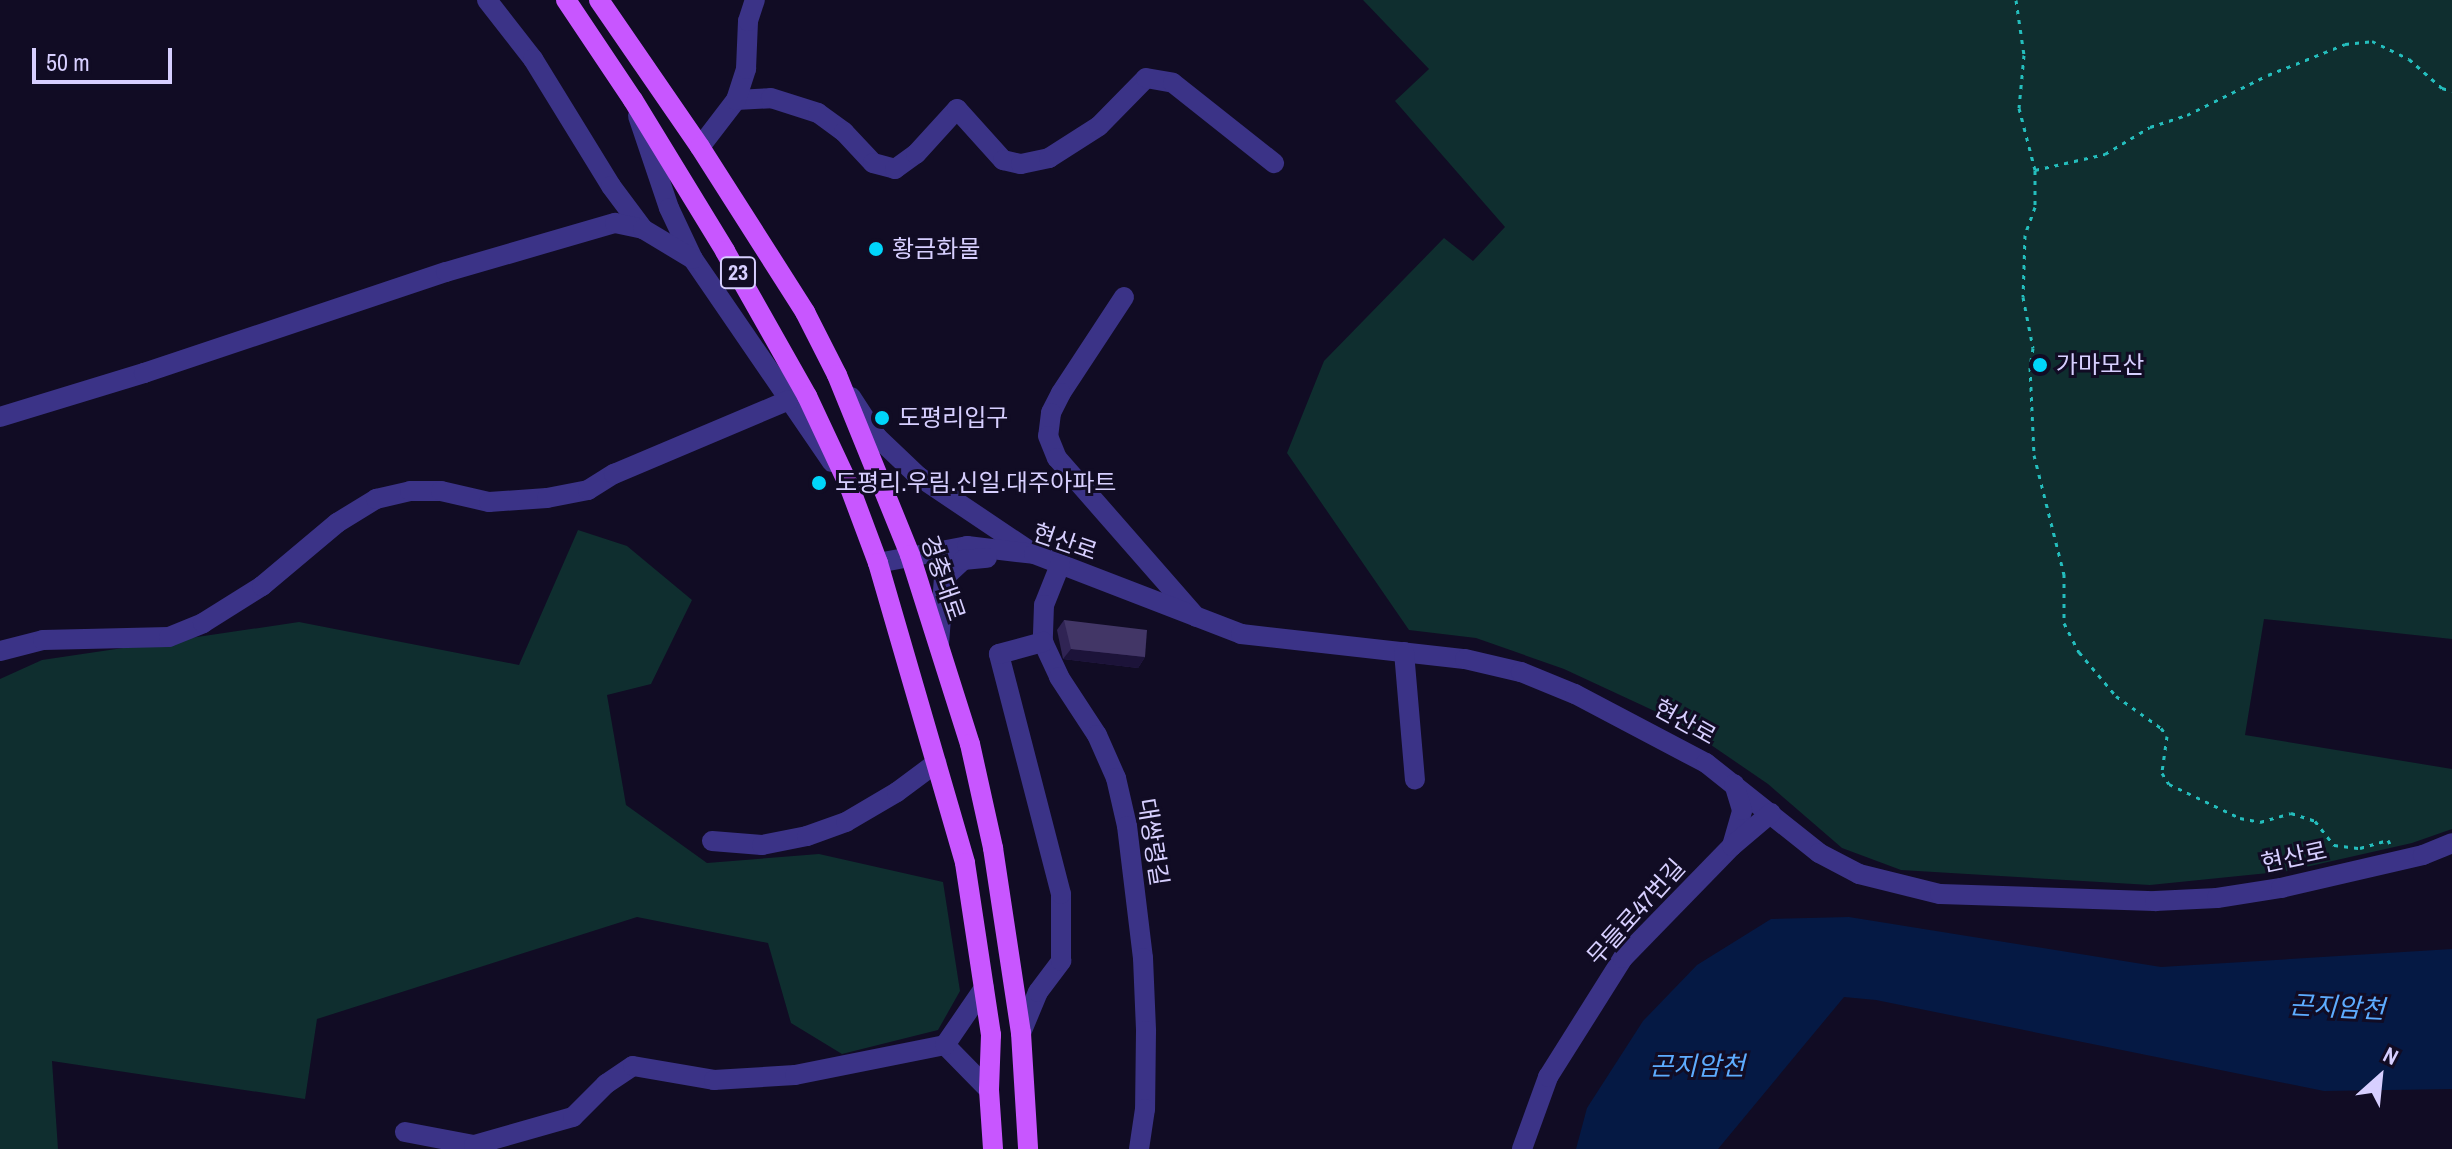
<!DOCTYPE html>
<meta charset="utf-8">
<style>
body{margin:0}
#map{position:relative;width:2452px;height:1149px;overflow:hidden;background:#110c24;font-family:"Archivo Narrow","Noto Sans KR",sans-serif}
div>[style]{position:absolute}
.green>*{inset:0;background:#0f2e2f}
.water>*{inset:0;background:#051944}
.path>*{height:3px;margin-top:-1.5px;transform-origin:0;background:repeating-linear-gradient(90deg,#24bebd 0 4px,transparent 0 10px)}
.minor>*{height:20px;margin:-10px;padding:0 10px;transform-origin:10px;border-radius:10px;background:#3b3387}
.major>*{height:20px;margin:-10px;padding:0 10px;transform-origin:10px;border-radius:10px;background:#c856ff}
.wall>*{inset:0;background:#302454}
.shaded-wall>*{inset:0;background:#1c1339}
.building>*{inset:0;background:#423666}
.dots>*{width:22px;height:22px;translate:-50% -50%;box-sizing:border-box;border:4px solid #110c24;border-radius:50%}
span{translate:-50% -50%;white-space:nowrap;text-align:center;line-height:1.15;-webkit-text-stroke:6px #110c24;paint-order:stroke}
.shield-label span{padding:2px 6px;background:#110c24;border:2px solid;border-radius:6px;-webkit-text-stroke-width:0}
.shield-label{font-size:22px;color:#d7cfff;font-weight:700}
.poi-label{font-size:24px;color:#d7cfff}
.left{translate:0 -50%;text-align:left}
.street-label{font-size:24px;color:#d7cfff}
.water-label{font-size:26px;color:#5dacff;font-style:italic}
.north{position:absolute;left:2340px;top:1037px;width:80px;height:80px;-webkit-text-stroke:6px #110c24;paint-order:stroke;rotate:27deg;font-size:22px;font-weight:700;line-height:32px;text-align:center;color:#d7cfff}
.north::after{content:'';display:block;margin:auto;width:28px;height:36px;background:#d7cfff;clip-path:polygon(50% 0,100% 100%,50% 72%,0 100%)}
.scale{position:absolute;left:32px;top:48px;width:140px;height:36px;box-sizing:border-box;border:4px solid #d7cfff;border-top:0;padding-left:10px;font-size:24px;line-height:28px;white-space:nowrap;color:#d7cfff;-webkit-text-stroke:6px #110c24;paint-order:stroke}
</style>
<div id="map">
<div class="green">
<div style="clip-path:polygon(1363px 0,2452px 0,2452px 639px,2264px 619px,2245px 735px,2452px 769px,2452px 829px,2412px 843px,2288px 871px,2150px 885px,1901px 870px,1842px 848px,1768px 784px,1676px 721px,1564px 669px,1476px 638px,1409px 630px,1287px 453px,1324px 361px,1444px 238px,1473px 261px,1505px 227px,1395px 101px,1429px 69px)"></div>
<div style="clip-path:polygon(578px 530px,627px 546px,692px 600px,651px 684px,607px 695px,626px 805px,707px 863px,819px 854px,943px 882px,960px 991px,938px 1030px,842px 1054px,791px 1023px,768px 943px,637px 917px,317px 1019px,305px 1099px,52px 1061px,58px 1149px,0 1149px,0 679px,42px 660px,299px 622px,519px 665px)"></div>
</div>
<div class="water">
<div style="clip-path:polygon(1849px 917px,2161px 967px,2452px 949px,2452px 1089px,2324px 1091px,1876px 1000px,1844px 997px,1718px 1149px,1576px 1149px,1587px 1108px,1643px 1021px,1697px 965px,1771px 919px)"></div>
</div>
<div class="path">
<div style="left:2016px;top:0;width:56px;rotate:81.7deg"></div>
<div style="left:2024px;top:55px;width:53px;rotate:95.4deg"></div>
<div style="left:2019px;top:108px;width:64px;rotate:75.5deg"></div>
<div style="left:2035px;top:170px;width:37px;rotate:90deg"></div>
<div style="left:2035px;top:207px;width:30px;rotate:110deg"></div>
<div style="left:2025px;top:235px;width:62px;rotate:91.8deg"></div>
<div style="left:2023px;top:297px;width:52px;rotate:78.9deg"></div>
<div style="left:2033px;top:348px;width:19px;rotate:99deg"></div>
<div style="left:2030px;top:367px;width:88px;rotate:87.4deg"></div>
<div style="left:2034px;top:455px;width:123px;rotate:75.9deg"></div>
<div style="left:2064px;top:574px;width:49px;rotate:90deg"></div>
<div style="left:2064px;top:623px;width:33px;rotate:63deg"></div>
<div style="left:2079px;top:652px;width:57px;rotate:49.9deg"></div>
<div style="left:2116px;top:696px;width:55px;rotate:35.4deg"></div>
<div style="left:2161px;top:728px;width:10px;rotate:53deg"></div>
<div style="left:2167px;top:736px;width:37px;rotate:98deg"></div>
<div style="left:2162px;top:773px;width:13px;rotate:58deg"></div>
<div style="left:2169px;top:784px;width:79px;rotate:25.6deg"></div>
<div style="left:2240px;top:818px;width:20px;rotate:11deg"></div>
<div style="left:2260px;top:822px;width:32px;rotate:-16deg"></div>
<div style="left:2291px;top:813px;width:25px;rotate:18deg"></div>
<div style="left:2315px;top:821px;width:31px;rotate:52deg"></div>
<div style="left:2334px;top:845px;width:26px;rotate:7deg"></div>
<div style="left:2360px;top:848px;width:29px;rotate:-16deg"></div>
<div style="left:2388px;top:840px;width:4px;rotate:63deg"></div>
<div style="left:2035px;top:170px;width:72px;rotate:-12.9deg"></div>
<div style="left:2105px;top:154px;width:52px;rotate:-31deg"></div>
<div style="left:2150px;top:127px;width:39px;rotate:-18deg"></div>
<div style="left:2187px;top:115px;width:90px;rotate:-26.3deg"></div>
<div style="left:2268px;top:75px;width:83px;rotate:-21.9deg"></div>
<div style="left:2345px;top:44px;width:27px;rotate:-6deg"></div>
<div style="left:2372px;top:41px;width:41px;rotate:25.9deg"></div>
<div style="left:2409px;top:59px;width:44px;rotate:41.3deg"></div>
<div style="left:2442px;top:88px;width:10px;rotate:17deg"></div>
</div>
<div class="minor">
<div style="left:487px;top:0;width:75px;rotate:52.1deg"></div>
<div style="left:533px;top:59px;width:149px;rotate:58.4deg"></div>
<div style="left:611px;top:186px;width:54px;rotate:53.3deg"></div>
<div style="left:736px;top:100px;width:35px;rotate:-3deg"></div>
<div style="left:771px;top:98px;width:49px;rotate:17.7deg"></div>
<div style="left:818px;top:113px;width:32px;rotate:36deg"></div>
<div style="left:844px;top:132px;width:42px;rotate:46.9deg"></div>
<div style="left:873px;top:163px;width:23px;rotate:15deg"></div>
<div style="left:895px;top:169px;width:26px;rotate:-36deg"></div>
<div style="left:916px;top:154px;width:61px;rotate:-47.7deg"></div>
<div style="left:957px;top:109px;width:69px;rotate:48deg"></div>
<div style="left:1003px;top:160px;width:18px;rotate:13deg"></div>
<div style="left:1021px;top:164px;width:29px;rotate:-12deg"></div>
<div style="left:1049px;top:158px;width:59px;rotate:-32.6deg"></div>
<div style="left:1099px;top:126px;width:67px;rotate:-45.6deg"></div>
<div style="left:1146px;top:78px;width:27px;rotate:10deg"></div>
<div style="left:1173px;top:83px;width:129px;rotate:38.4deg"></div>
<div style="left:638px;top:116px;width:97px;rotate:71.4deg"></div>
<div style="left:669px;top:208px;width:56px;rotate:64.8deg"></div>
<div style="left:693px;top:259px;width:246px;rotate:55.6deg"></div>
<div style="left:700px;top:147px;width:59px;rotate:-52.5deg"></div>
<div style="left:736px;top:100px;width:33px;rotate:-72deg"></div>
<div style="left:746px;top:69px;width:48px;rotate:-87.6deg"></div>
<div style="left:748px;top:21px;width:22px;rotate:-72deg"></div>
<div style="left:1124px;top:297px;width:115px;rotate:123.3deg"></div>
<div style="left:1061px;top:393px;width:22px;rotate:117deg"></div>
<div style="left:1051px;top:413px;width:23px;rotate:97deg"></div>
<div style="left:1048px;top:436px;width:24px;rotate:68deg"></div>
<div style="left:1057px;top:458px;width:211px;rotate:48.8deg"></div>
<div style="left:851px;top:397px;width:48px;rotate:57deg"></div>
<div style="left:877px;top:437px;width:57px;rotate:43.6deg"></div>
<div style="left:918px;top:476px;width:136px;rotate:33.9deg"></div>
<div style="left:0;top:417px;width:151px;rotate:-17deg"></div>
<div style="left:144px;top:373px;width:318px;rotate:-18.5deg"></div>
<div style="left:446px;top:272px;width:176px;rotate:-16.2deg"></div>
<div style="left:615px;top:223px;width:29px;rotate:12deg"></div>
<div style="left:643px;top:229px;width:58px;rotate:31deg"></div>
<div style="left:878px;top:563px;width:91px;rotate:-10.8deg"></div>
<div style="left:967px;top:546px;width:67px;rotate:6.8deg"></div>
<div style="left:1034px;top:554px;width:222px;rotate:21.1deg"></div>
<div style="left:1241px;top:634px;width:225px;rotate:6.4deg"></div>
<div style="left:1465px;top:659px;width:57px;rotate:13.1deg"></div>
<div style="left:1521px;top:672px;width:58px;rotate:22.2deg"></div>
<div style="left:1575px;top:694px;width:148px;rotate:27.8deg"></div>
<div style="left:1706px;top:763px;width:144px;rotate:38.5deg"></div>
<div style="left:1819px;top:853px;width:45px;rotate:27.7deg"></div>
<div style="left:1859px;top:874px;width:83px;rotate:13.9deg"></div>
<div style="left:1940px;top:894px;width:215px;rotate:1.9deg"></div>
<div style="left:2155px;top:901px;width:62px;rotate:-2.8deg"></div>
<div style="left:2217px;top:898px;width:65px;rotate:-8.9deg"></div>
<div style="left:2281px;top:888px;width:146px;rotate:-13.1deg"></div>
<div style="left:2423px;top:855px;width:31px;rotate:-22deg"></div>
<div style="left:1060px;top:565px;width:43px;rotate:111.8deg"></div>
<div style="left:1044px;top:605px;width:37px;rotate:92deg"></div>
<div style="left:1043px;top:642px;width:38px;rotate:65deg"></div>
<div style="left:1059px;top:677px;width:69px;rotate:56.8deg"></div>
<div style="left:1097px;top:735px;width:47px;rotate:66.2deg"></div>
<div style="left:1116px;top:778px;width:49px;rotate:77.1deg"></div>
<div style="left:1127px;top:826px;width:133px;rotate:83.1deg"></div>
<div style="left:1143px;top:958px;width:73px;rotate:87.6deg"></div>
<div style="left:1146px;top:1031px;width:78px;rotate:90.7deg"></div>
<div style="left:1145px;top:1109px;width:40px;rotate:98.5deg"></div>
<div style="left:939px;top:644px;width:66px;rotate:-85.7deg"></div>
<div style="left:944px;top:578px;width:26px;rotate:-43deg"></div>
<div style="left:963px;top:560px;width:24px;rotate:-5deg"></div>
<div style="left:0;top:651px;width:44px;rotate:-14.3deg"></div>
<div style="left:43px;top:640px;width:126px;rotate:-1.4deg"></div>
<div style="left:169px;top:637px;width:37px;rotate:-22deg"></div>
<div style="left:203px;top:623px;width:70px;rotate:-32.1deg"></div>
<div style="left:262px;top:586px;width:98px;rotate:-40deg"></div>
<div style="left:337px;top:523px;width:46px;rotate:-31.6deg"></div>
<div style="left:376px;top:499px;width:35px;rotate:-13deg"></div>
<div style="left:410px;top:491px;width:31px"></div>
<div style="left:441px;top:491px;width:49px;rotate:12.9deg"></div>
<div style="left:489px;top:502px;width:58px;rotate:-3.9deg"></div>
<div style="left:547px;top:498px;width:42px;rotate:-11deg"></div>
<div style="left:588px;top:490px;width:31px;rotate:-32deg"></div>
<div style="left:614px;top:474px;width:190px;rotate:-22.9deg"></div>
<div style="left:1404px;top:652px;width:128px;rotate:85.1deg"></div>
<div style="left:712px;top:841px;width:50px;rotate:4.6deg"></div>
<div style="left:762px;top:845px;width:46px;rotate:-11.3deg"></div>
<div style="left:807px;top:836px;width:41px;rotate:-19.7deg"></div>
<div style="left:846px;top:822px;width:59px;rotate:-30.5deg"></div>
<div style="left:897px;top:792px;width:49px;rotate:-36.6deg"></div>
<div style="left:1732px;top:846px;width:37px;rotate:-74deg"></div>
<div style="left:1742px;top:810px;width:27px;rotate:-107deg"></div>
<div style="left:1021px;top:1033px;width:44px;rotate:-67.5deg"></div>
<div style="left:1038px;top:992px;width:39px;rotate:-53deg"></div>
<div style="left:1061px;top:961px;width:67px;rotate:-90deg"></div>
<div style="left:1061px;top:894px;width:248px;rotate:-104.5deg"></div>
<div style="left:999px;top:654px;width:46px;rotate:-15.3deg"></div>
<div style="left:945px;top:1045px;width:63px;rotate:45.6deg"></div>
<div style="left:405px;top:1132px;width:70px;rotate:10.7deg"></div>
<div style="left:474px;top:1145px;width:103px;rotate:-15.8deg"></div>
<div style="left:573px;top:1117px;width:47px;rotate:-45deg"></div>
<div style="left:606px;top:1084px;width:32px;rotate:-34deg"></div>
<div style="left:633px;top:1066px;width:82px;rotate:9.8deg"></div>
<div style="left:714px;top:1080px;width:81px;rotate:-3.5deg"></div>
<div style="left:795px;top:1075px;width:153px;rotate:-11.3deg"></div>
<div style="left:945px;top:1045px;width:69px;rotate:-55.6deg"></div>
<div style="left:1522px;top:1149px;width:77px;rotate:-70.1deg"></div>
<div style="left:1548px;top:1077px;width:141px;rotate:-57.8deg"></div>
<div style="left:1623px;top:958px;width:156px;rotate:-45.8deg"></div>
<div style="left:1732px;top:846px;width:51px;rotate:-40.2deg"></div>
</div>
<div class="major">
<div style="left:566px;top:0;width:120px;rotate:56.2deg"></div>
<div style="left:633px;top:100px;width:177px;rotate:58.6deg"></div>
<div style="left:725px;top:251px;width:167px;rotate:60.5deg"></div>
<div style="left:807px;top:396px;width:102px;rotate:64.9deg"></div>
<div style="left:850px;top:488px;width:80px;rotate:69.5deg"></div>
<div style="left:878px;top:563px;width:312px;rotate:73.8deg"></div>
<div style="left:965px;top:863px;width:174px;rotate:81.4deg"></div>
<div style="left:991px;top:1035px;width:55px;rotate:92.1deg"></div>
<div style="left:989px;top:1090px;width:59px;rotate:86.1deg"></div>
<div style="left:599px;top:0;width:178px;rotate:55.5deg"></div>
<div style="left:700px;top:147px;width:196px;rotate:57.5deg"></div>
<div style="left:805px;top:312px;width:71px;rotate:63.1deg"></div>
<div style="left:837px;top:375px;width:194px;rotate:67.9deg"></div>
<div style="left:910px;top:555px;width:198px;rotate:72.4deg"></div>
<div style="left:970px;top:744px;width:107px;rotate:77.5deg"></div>
<div style="left:993px;top:848px;width:187px;rotate:81.4deg"></div>
<div style="left:1021px;top:1033px;width:116px;rotate:86.5deg"></div>
</div>
<div class="wall">
<div style="clip-path:polygon(1064px 620px,1145px 657px,1138px 668px,1063px 659px,1057px 630px)"></div>
</div>
<div class="shaded-wall">
<div style="clip-path:polygon(1071px 649px,1145px 657px,1138px 668px,1063px 659px)"></div>
</div>
<div class="building">
<div style="clip-path:polygon(1064px 620px,1147px 630px,1145px 657px,1071px 649px)"></div>
</div>
<div class="dots">
<div style="left:876px;top:249px;background:#00d5fa"></div>
<div style="left:2040px;top:365px;background:#00d5fa"></div>
<div style="left:882px;top:418px;background:#00d5fa"></div>
<div style="left:819px;top:483px;background:#00d5fa"></div>
</div>
<div class="shield-label">
<span style="left:738px;top:273px">23</span>
</div>
<div class="poi-label">
<span class="left" style="left:892px;top:249px">황금화물</span>
<span class="left" style="left:2056px;top:365px">가마모산</span>
<span class="left" style="left:898px;top:418px">도평리입구</span>
<span class="left" style="left:835px;top:483px">도평리.우림.신일.대주아파트</span>
</div>
<div class="street-label">
<span style="left:1065px;top:542px;rotate:19deg">현산로</span>
<span style="left:943px;top:578px;rotate:71deg">경충대로</span>
<span style="left:1685px;top:722px;rotate:29deg">현산로</span>
<span style="left:1153px;top:842px;rotate:81deg">대쌍령길</span>
<span style="left:2294px;top:857px;rotate:-12deg">현산로</span>
<span style="left:1636px;top:912px;rotate:-48deg">무들로47번길</span>
</div>
<div class="water-label">
<span style="left:2337px;top:1007px;rotate:3deg">곤지암천</span>
<span style="left:1697px;top:1066px">곤지암천</span>
</div>
<div class="north">N</div>
<div class="scale">50 m</div>
</div>
